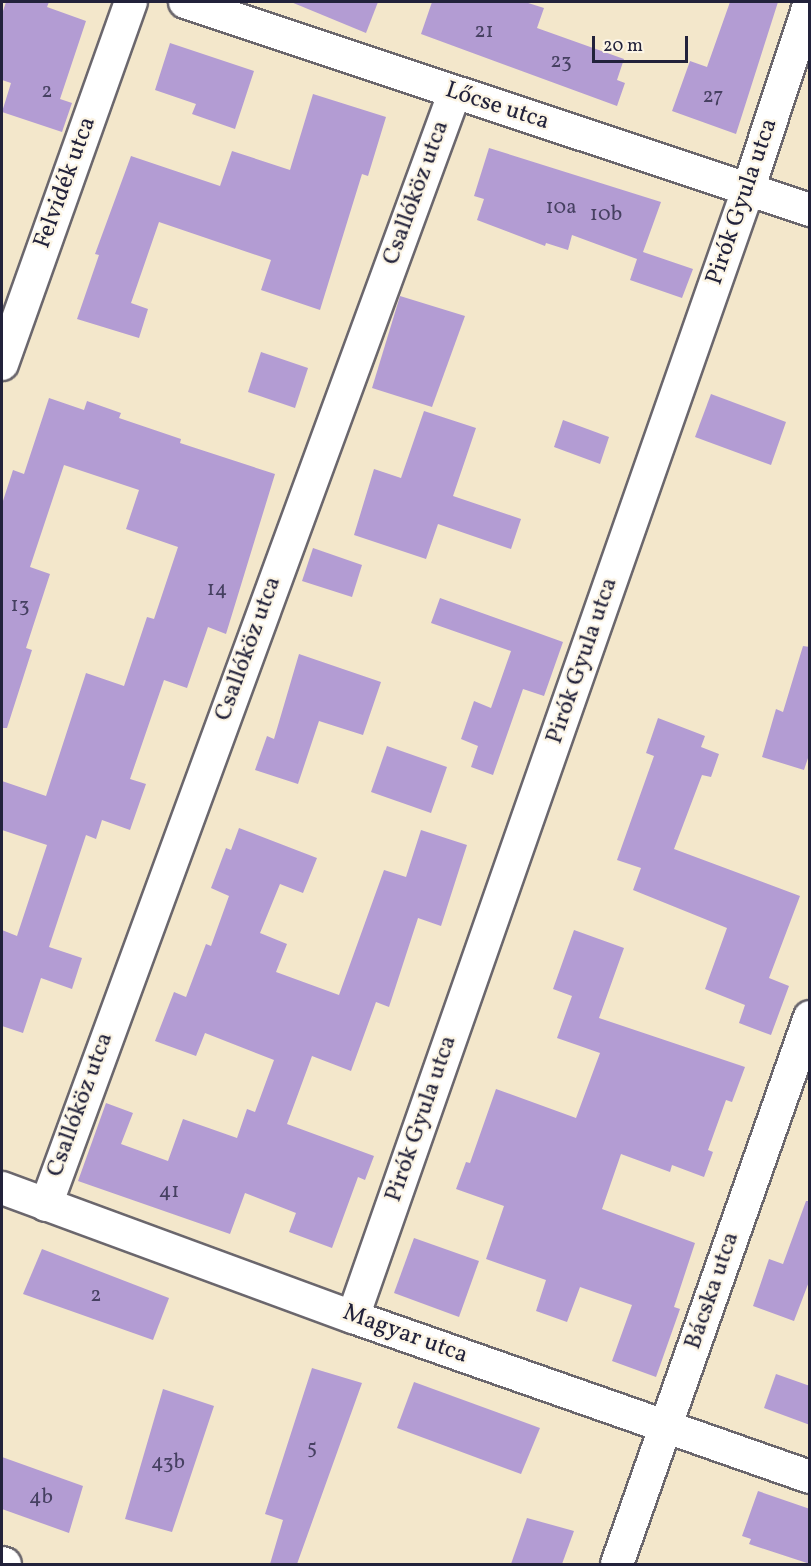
<!DOCTYPE html>
<meta charset="utf-8">
<style>
body{margin:0}
#map{position:relative;width:811px;height:1566px;overflow:hidden;background:#f3e7cb;font-family:Vollkorn,serif}
div>[style]{position:absolute}
.building>*{inset:0;background:#b39cd3}
.roads{filter:drop-shadow(2px 0 #6b676d) drop-shadow(-2px 0 #6b676d) drop-shadow(0 2px #6b676d) drop-shadow(0 -2px #6b676d)}
.street>*{height:32px;margin:-16px;padding:0 16px;transform-origin:16px;border-radius:16px;background:#fff}
span{translate:-50% -50%;white-space:nowrap;text-align:center;line-height:1.15;-webkit-text-stroke:4.5px #fcf5e5;paint-order:stroke}
.number-label{font-size:21px;color:#464061}
.number-label span{-webkit-text-stroke-width:0}
.street-label{font-size:24px;color:#22223b}
.frame{position:absolute;inset:0;border:3px solid #22223b;pointer-events:none}
.scale{position:absolute;left:592px;top:36px;width:96px;height:27px;box-sizing:border-box;border:3px solid #22223b;border-top:0;padding-left:8px;font-size:18px;line-height:21px;white-space:nowrap;color:#22223b;-webkit-text-stroke:4px #fcf5e5;paint-order:stroke}
</style>
<div id="map">
<div class="building">
<div style="clip-path:polygon(6px 2px,49px 2px,47px 7px,86px 21px,60px 99px,72px 103px,62px 132px,2px 112px,11px 83px,2px 80px,2px 14px)"></div>
<div style="clip-path:polygon(291px 2px,378px 2px,366px 33px)"></div>
<div style="clip-path:polygon(432px 2px,525px 2px,544px 8px,537px 28px,624px 59px,617px 80px,625px 83px,617px 106px,421px 34px)"></div>
<div style="clip-path:polygon(730px 2px,778px 2px,736px 134px,672px 111px,690px 61px,707px 67px)"></div>
<div style="clip-path:polygon(170px 43px,254px 71px,235px 129px,192px 114px,196px 104px,155px 90px)"></div>
<div style="clip-path:polygon(313px 94px,386px 117px,368px 176px,362px 174px,320px 310px,261px 290px,271px 260px,159px 222px,131px 303px,148px 309px,139px 338px,77px 319px,99px 255px,95px 254px,131px 156px,220px 186px,232px 151px,290px 170px)"></div>
<div style="clip-path:polygon(489px 148px,661px 202px,643px 252px,693px 269px,682px 298px,630px 280px,637px 259px,572px 235px,568px 250px,546px 243px,545px 246px,477px 220px,484px 199px,474px 196px)"></div>
<div style="clip-path:polygon(400px 296px,465px 316px,432px 407px,372px 388px)"></div>
<div style="clip-path:polygon(261px 352px,308px 368px,295px 408px,248px 392px)"></div>
<div style="clip-path:polygon(711px 394px,786px 422px,771px 465px,695px 437px)"></div>
<div style="clip-path:polygon(49px 398px,84px 410px,87px 401px,121px 413px,119px 418px,181px 439px,180px 443px,275px 474px,226px 634px,208px 627px,187px 688px,164px 680px,130px 779px,146px 784px,130px 830px,102px 820px,96px 839px,86px 835px,49px 947px,82px 958px,72px 989px,41px 978px,23px 1033px,2px 1026px,2px 930px,17px 936px,47px 845px,2px 830px,2px 781px,46px 796px,86px 673px,124px 686px,147px 617px,154px 619px,178px 547px,126px 529px,139px 490px,64px 465px,30px 567px,50px 574px,26px 648px,32px 650px,7px 728px,2px 728px,2px 504px,13px 470px,24px 474px)"></div>
<div style="clip-path:polygon(424px 411px,476px 428px,453px 496px,521px 519px,511px 549px,438px 524px,426px 559px,354px 535px,374px 469px,401px 478px)"></div>
<div style="clip-path:polygon(563px 420px,609px 437px,600px 464px,554px 447px)"></div>
<div style="clip-path:polygon(313px 548px,362px 565px,352px 597px,302px 581px)"></div>
<div style="clip-path:polygon(440px 598px,563px 642px,544px 696px,523px 689px,493px 775px,471px 767px,478px 746px,461px 739px,474px 701px,491px 708px,511px 651px,431px 623px)"></div>
<div style="clip-path:polygon(803px 646px,810px 647px,810px 752px,804px 770px,762px 757px,776px 709px,783px 712px)"></div>
<div style="clip-path:polygon(299px 654px,381px 682px,363px 735px,319px 721px,298px 784px,255px 770px,267px 736px,274px 739px)"></div>
<div style="clip-path:polygon(658px 718px,705px 736px,701px 747px,719px 754px,711px 777px,702px 775px,674px 849px,800px 896px,769px 978px,789px 986px,771px 1035px,739px 1023px,745px 1005px,705px 989px,727px 928px,633px 890px,641px 868px,617px 860px,654px 756px,646px 753px)"></div>
<div style="clip-path:polygon(387px 746px,447px 767px,431px 813px,371px 792px)"></div>
<div style="clip-path:polygon(239px 828px,317px 858px,303px 893px,280px 884px,260px 933px,287px 944px,276px 972px,339px 995px,384px 870px,406px 877px,421px 830px,467px 845px,441px 926px,418px 918px,389px 1007px,376px 1002px,351px 1071px,312px 1056px,287px 1124px,374px 1156px,365px 1180px,358px 1177px,332px 1248px,289px 1232px,296px 1213px,245px 1193px,230px 1234px,78px 1181px,106px 1103px,133px 1113px,121px 1144px,168px 1161px,183px 1119px,237px 1138px,247px 1109px,255px 1112px,274px 1060px,205px 1033px,196px 1056px,155px 1041px,174px 992px,186px 997px,206px 944px,211px 946px,229px 896px,211px 888px,226px 848px,231px 850px)"></div>
<div style="clip-path:polygon(574px 930px,624px 948px,599px 1018px,745px 1067px,732px 1102px,726px 1100px,708px 1150px,713px 1152px,704px 1177px,672px 1165px,670px 1172px,621px 1154px,602px 1209px,695px 1243px,674px 1307px,680px 1309px,656px 1377px,612px 1361px,632px 1305px,580px 1287px,567px 1322px,536px 1311px,546px 1280px,486px 1259px,504px 1206px,456px 1189px,466px 1162px,470px 1163px,496px 1089px,576px 1118px,600px 1053px,557px 1038px,572px 996px,553px 989px)"></div>
<div style="clip-path:polygon(806px 1201px,810px 1201px,810px 1279px,794px 1321px,753px 1306px,769px 1259px,783px 1264px)"></div>
<div style="clip-path:polygon(414px 1238px,479px 1261px,459px 1317px,394px 1293px)"></div>
<div style="clip-path:polygon(42px 1249px,169px 1298px,153px 1340px,23px 1294px)"></div>
<div style="clip-path:polygon(312px 1368px,362px 1383px,297px 1564px,270px 1564px,283px 1520px,265px 1514px)"></div>
<div style="clip-path:polygon(776px 1374px,810px 1386px,810px 1425px,764px 1408px)"></div>
<div style="clip-path:polygon(414px 1382px,540px 1428px,521px 1474px,397px 1428px)"></div>
<div style="clip-path:polygon(163px 1389px,214px 1406px,172px 1532px,125px 1519px)"></div>
<div style="clip-path:polygon(2px 1457px,83px 1486px,69px 1533px,2px 1509px)"></div>
<div style="clip-path:polygon(758px 1491px,810px 1509px,810px 1564px,749px 1544px,751px 1539px,742px 1536px)"></div>
<div style="clip-path:polygon(527px 1518px,574px 1531px,562px 1564px,511px 1564px)"></div>
</div>
<div class="roads">
<div class="street">
<div style="left:185px;top:2px;width:659px;rotate:18.41deg"></div>
<div style="left:2px;top:364px;width:384px;rotate:-70.4deg"></div>
<div style="left:2px;top:1188px;width:374px;rotate:20.2deg"></div>
<div style="left:353px;top:1317px;width:484px;rotate:19.3deg"></div>
<div style="left:46px;top:1205px;width:1184px;rotate:-69.83deg"></div>
<div style="left:353px;top:1317px;width:1197px;rotate:-70.69deg"></div>
<div style="left:749px;top:187px;width:194px;rotate:-71.7deg"></div>
<div style="left:2px;top:1563px;width:3px;rotate:18deg"></div>
<div style="left:617px;top:1564px;width:580px;rotate:-70.57deg"></div>
</div>
</div>
<div class="number-label">
<span style="left:484px;top:32px">21</span>
<span style="left:561px;top:62px">23</span>
<span style="left:47px;top:92px">2</span>
<span style="left:713px;top:97px">27</span>
<span style="left:561px;top:208px">10a</span>
<span style="left:606px;top:215px">10b</span>
<span style="left:217px;top:590px">14</span>
<span style="left:20px;top:606px">13</span>
<span style="left:169px;top:1192px">41</span>
<span style="left:96px;top:1296px">2</span>
<span style="left:312px;top:1448px">5</span>
<span style="left:168px;top:1463px">43b</span>
<span style="left:41px;top:1498px">4b</span>
</div>
<div class="street-label">
<span style="left:497px;top:107px;rotate:18deg">Lőcse utca</span>
<span style="left:66px;top:183px;rotate:-70deg">Felvidék utca</span>
<span style="left:417px;top:193px;rotate:-70deg">Csallóköz utca</span>
<span style="left:743px;top:202px;rotate:-71deg">Pirók Gyula utca</span>
<span style="left:249px;top:649px;rotate:-70deg">Csallóköz utca</span>
<span style="left:583px;top:661px;rotate:-71deg">Pirók Gyula utca</span>
<span style="left:81px;top:1105px;rotate:-70deg">Csallóköz utca</span>
<span style="left:422px;top:1119px;rotate:-71deg">Pirók Gyula utca</span>
<span style="left:713px;top:1291px;rotate:-71deg">Bácska utca</span>
<span style="left:405px;top:1335px;rotate:20deg">Magyar utca</span>
</div>
<div class="frame"></div>
<div class="scale">20 m</div>
</div>
